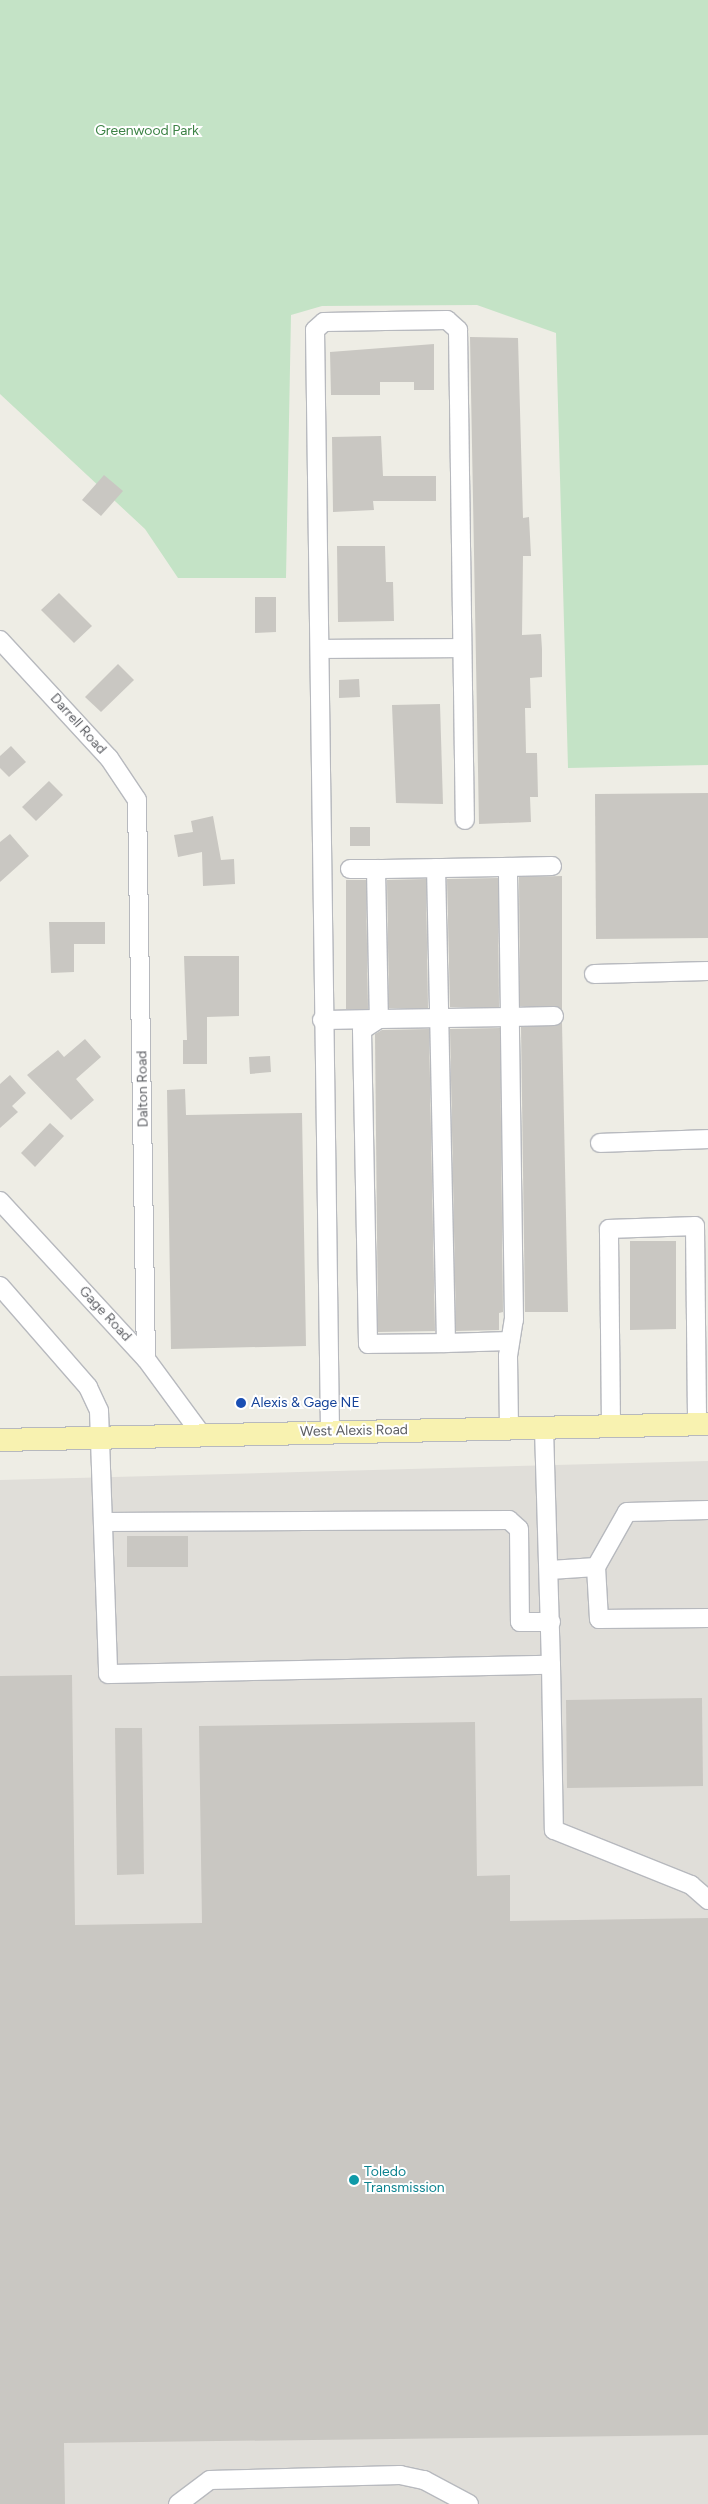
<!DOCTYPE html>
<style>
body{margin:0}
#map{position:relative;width:708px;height:2504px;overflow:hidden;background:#eeede5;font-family:Figtree,sans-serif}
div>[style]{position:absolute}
.industrial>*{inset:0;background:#e0ded9}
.green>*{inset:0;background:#c4e3c6}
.building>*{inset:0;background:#c9c7c2}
.roads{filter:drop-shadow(1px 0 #b7b9be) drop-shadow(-1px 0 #b7b9be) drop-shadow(0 1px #b7b9be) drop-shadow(0 -1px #b7b9be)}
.minor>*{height:18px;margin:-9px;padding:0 9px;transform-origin:9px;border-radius:9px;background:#fff}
.major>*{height:22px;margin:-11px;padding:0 11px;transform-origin:11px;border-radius:11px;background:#f8f2b0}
.dots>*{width:14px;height:14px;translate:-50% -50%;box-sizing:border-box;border:2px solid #fff;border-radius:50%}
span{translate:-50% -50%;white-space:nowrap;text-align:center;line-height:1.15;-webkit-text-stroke:4px #fff;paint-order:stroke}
.park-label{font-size:14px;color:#3d8346}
.street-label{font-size:14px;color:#5d5f64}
.transit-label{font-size:14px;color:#164399}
.left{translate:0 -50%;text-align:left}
.culture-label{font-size:14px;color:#0d838f}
</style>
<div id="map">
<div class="industrial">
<div style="clip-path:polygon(708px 1461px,708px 2504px,0 2504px,0 1480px)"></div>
</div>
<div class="green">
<div style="clip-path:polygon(0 0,708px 0,708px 765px,568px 768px,556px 333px,477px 305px,322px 306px,291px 315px,286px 578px,178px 578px,145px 529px,0 394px)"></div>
</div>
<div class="building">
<div style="clip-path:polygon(470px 337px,518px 338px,523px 518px,529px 517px,531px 556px,523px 556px,522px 635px,541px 634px,542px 649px,542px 677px,530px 678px,531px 708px,525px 708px,526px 753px,537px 753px,538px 797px,530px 797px,531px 822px,479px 824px)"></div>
<div style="clip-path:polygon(434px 344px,434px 390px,414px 390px,414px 382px,380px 382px,380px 395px,331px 395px,330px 352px)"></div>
<div style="clip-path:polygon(381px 436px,383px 476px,436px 476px,436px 501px,373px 501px,374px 510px,333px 512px,332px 437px)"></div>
<div style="clip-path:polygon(104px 475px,123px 491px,101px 516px,82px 500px)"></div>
<div style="clip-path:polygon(337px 546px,385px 546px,386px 582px,393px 582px,394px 621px,338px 622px)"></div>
<div style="clip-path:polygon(59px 593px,92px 626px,74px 643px,41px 610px)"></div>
<div style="clip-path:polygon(255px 597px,276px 597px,276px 632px,255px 633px)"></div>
<div style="clip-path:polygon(118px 664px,134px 680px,101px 712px,85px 697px)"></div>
<div style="clip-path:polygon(359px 679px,360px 697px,339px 698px,339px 680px)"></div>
<div style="clip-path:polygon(440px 704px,443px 804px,396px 803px,392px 705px)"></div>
<div style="clip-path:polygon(11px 746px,26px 762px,9px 777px,0 768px,0 756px)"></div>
<div style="clip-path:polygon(49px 781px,63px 795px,36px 821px,22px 807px)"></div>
<div style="clip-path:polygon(708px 793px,708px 938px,596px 939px,595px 794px)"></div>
<div style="clip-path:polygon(213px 816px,221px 860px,234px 859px,235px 884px,203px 886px,202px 852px,178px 857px,174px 835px,193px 832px,191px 821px)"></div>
<div style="clip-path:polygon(350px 827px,370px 827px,370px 846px,350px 846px)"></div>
<div style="clip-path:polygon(10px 834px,29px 856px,0 882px,0 842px)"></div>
<div style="clip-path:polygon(562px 876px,562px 1009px,520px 1006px,519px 877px)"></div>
<div style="clip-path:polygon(498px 878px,499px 1007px,450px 1007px,447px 879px)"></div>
<div style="clip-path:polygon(426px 879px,428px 1008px,389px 1008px,387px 880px)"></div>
<div style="clip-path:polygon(346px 880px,366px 880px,368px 1009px,346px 1009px)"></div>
<div style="clip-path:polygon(49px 922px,105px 922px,105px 944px,74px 944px,74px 972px,51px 973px)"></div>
<div style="clip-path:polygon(184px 956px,239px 956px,239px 1016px,207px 1017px,207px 1064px,183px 1064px,183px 1040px,187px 1040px)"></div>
<div style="clip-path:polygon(562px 1023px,568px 1312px,525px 1312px,521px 1027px)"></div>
<div style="clip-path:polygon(500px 1028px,503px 1312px,499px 1313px,499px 1330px,456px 1331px,450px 1029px)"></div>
<div style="clip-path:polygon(429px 1029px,435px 1331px,378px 1332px,375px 1034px,382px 1030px)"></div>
<div style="clip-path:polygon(85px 1039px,101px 1057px,76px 1079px,94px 1100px,71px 1120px,27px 1075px,58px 1050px,64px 1057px)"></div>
<div style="clip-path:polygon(270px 1056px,271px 1072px,250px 1074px,249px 1057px)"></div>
<div style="clip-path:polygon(10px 1075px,26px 1093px,12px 1106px,18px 1112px,0 1128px,0 1084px)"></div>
<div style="clip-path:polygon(185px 1089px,186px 1115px,302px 1113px,306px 1346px,171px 1349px,167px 1090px)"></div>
<div style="clip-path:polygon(50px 1123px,64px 1136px,35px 1167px,21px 1153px)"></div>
<div style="clip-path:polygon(630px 1241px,676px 1241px,676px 1329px,630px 1330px)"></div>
<div style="clip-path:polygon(127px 1536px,188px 1536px,188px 1567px,127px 1567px)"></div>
<div style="clip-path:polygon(72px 1675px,75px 1925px,202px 1923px,199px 1726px,475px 1722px,477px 1876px,510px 1875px,510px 1921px,708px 1918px,708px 2435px,64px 2443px,65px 2504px,0 2504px,0 1676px)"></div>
<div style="clip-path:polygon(702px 1698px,703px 1786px,567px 1788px,566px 1700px)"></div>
<div style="clip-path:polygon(115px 1728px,142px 1728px,144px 1874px,117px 1875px)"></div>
</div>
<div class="roads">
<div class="minor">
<div style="left:0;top:640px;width:161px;rotate:47.3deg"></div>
<div style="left:109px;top:758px;width:50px;rotate:56.3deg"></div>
<div style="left:137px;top:800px;width:559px;rotate:89.08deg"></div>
<div style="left:321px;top:649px;width:141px;rotate:-0.4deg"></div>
<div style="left:508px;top:867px;width:44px;rotate:-1.3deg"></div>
<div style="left:350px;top:869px;width:26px"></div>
<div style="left:594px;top:974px;width:114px;rotate:-1.5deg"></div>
<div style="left:379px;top:1019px;width:20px;rotate:147deg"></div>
<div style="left:362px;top:1030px;width:314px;rotate:88.9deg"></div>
<div style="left:368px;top:1344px;width:78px;rotate:-0.7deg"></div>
<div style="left:446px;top:1343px;width:475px;rotate:-91.2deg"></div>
<div style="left:322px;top:1020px;width:56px;rotate:-1deg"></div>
<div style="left:600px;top:1143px;width:108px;rotate:-2.1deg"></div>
<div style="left:0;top:1201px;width:215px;rotate:47.3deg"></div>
<div style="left:146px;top:1359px;width:93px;rotate:53.7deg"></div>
<div style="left:0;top:1286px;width:134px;rotate:48.9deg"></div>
<div style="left:88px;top:1387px;width:26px;rotate:65deg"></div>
<div style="left:99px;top:1411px;width:263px;rotate:88deg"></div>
<div style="left:108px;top:1674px;width:443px;rotate:-1.2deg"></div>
<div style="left:551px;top:1665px;width:237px;rotate:-91.7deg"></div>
<div style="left:446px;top:1343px;width:64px;rotate:-1.8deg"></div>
<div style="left:611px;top:1426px;width:197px;rotate:-90.6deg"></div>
<div style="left:609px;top:1229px;width:86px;rotate:-2deg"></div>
<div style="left:695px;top:1226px;width:199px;rotate:89.4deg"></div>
<div style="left:509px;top:1428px;width:72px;rotate:-90.8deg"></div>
<div style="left:508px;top:1356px;width:36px;rotate:-81deg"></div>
<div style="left:514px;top:1320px;width:303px;rotate:-90.8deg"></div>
<div style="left:510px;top:1017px;width:150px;rotate:-90.8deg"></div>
<div style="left:508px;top:867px;width:132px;rotate:179.1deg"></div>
<div style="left:376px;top:869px;width:150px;rotate:88.9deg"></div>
<div style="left:379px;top:1019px;width:131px;rotate:-0.9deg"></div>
<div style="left:510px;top:1017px;width:44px;rotate:-1.3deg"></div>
<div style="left:330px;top:1431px;width:1101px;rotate:-90.78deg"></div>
<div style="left:315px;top:330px;width:12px;rotate:-42deg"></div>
<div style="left:324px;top:322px;width:123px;rotate:-0.9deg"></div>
<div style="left:447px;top:320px;width:15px;rotate:42deg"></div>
<div style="left:458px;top:330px;width:490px;rotate:89.2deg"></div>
<div style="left:104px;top:1522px;width:405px;rotate:-0.3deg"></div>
<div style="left:509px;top:1520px;width:13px;rotate:42deg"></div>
<div style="left:519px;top:1529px;width:93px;rotate:89.4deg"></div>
<div style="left:520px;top:1622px;width:31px"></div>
<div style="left:596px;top:1567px;width:52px;rotate:86.7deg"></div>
<div style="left:599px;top:1619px;width:109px;rotate:-0.5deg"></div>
<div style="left:550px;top:1570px;width:46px;rotate:-3.7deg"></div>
<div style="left:596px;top:1567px;width:63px;rotate:-60.6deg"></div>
<div style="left:627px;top:1512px;width:81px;rotate:-1.4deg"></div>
<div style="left:551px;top:1665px;width:165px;rotate:89deg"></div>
<div style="left:554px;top:1830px;width:148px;rotate:21.9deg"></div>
<div style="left:691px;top:1885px;width:23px;rotate:41deg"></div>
<div style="left:178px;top:2504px;width:40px;rotate:-37deg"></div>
<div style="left:210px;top:2480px;width:190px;rotate:-1.5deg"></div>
<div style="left:400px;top:2475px;width:25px;rotate:12deg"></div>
<div style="left:424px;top:2480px;width:51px;rotate:28.1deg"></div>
</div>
<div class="major">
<div style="left:0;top:1440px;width:708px;rotate:-1.29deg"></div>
</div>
</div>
<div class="dots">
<div style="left:241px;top:1403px;background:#1a4fb4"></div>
<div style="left:354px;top:2180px;background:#0f9aa8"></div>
</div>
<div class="park-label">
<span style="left:147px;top:131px">Greenwood Park</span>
</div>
<div class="street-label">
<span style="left:78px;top:724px;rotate:48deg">Darrell Road</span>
<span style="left:143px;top:1089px;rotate:-91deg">Dalton Road</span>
<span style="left:105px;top:1314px;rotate:47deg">Gage Road</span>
<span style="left:354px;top:1431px;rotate:-1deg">West Alexis Road</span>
</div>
<div class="transit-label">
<span class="left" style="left:251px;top:1403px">Alexis &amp; Gage NE</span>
</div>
<div class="culture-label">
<span class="left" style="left:364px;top:2180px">Toledo<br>Transmission</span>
</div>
</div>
